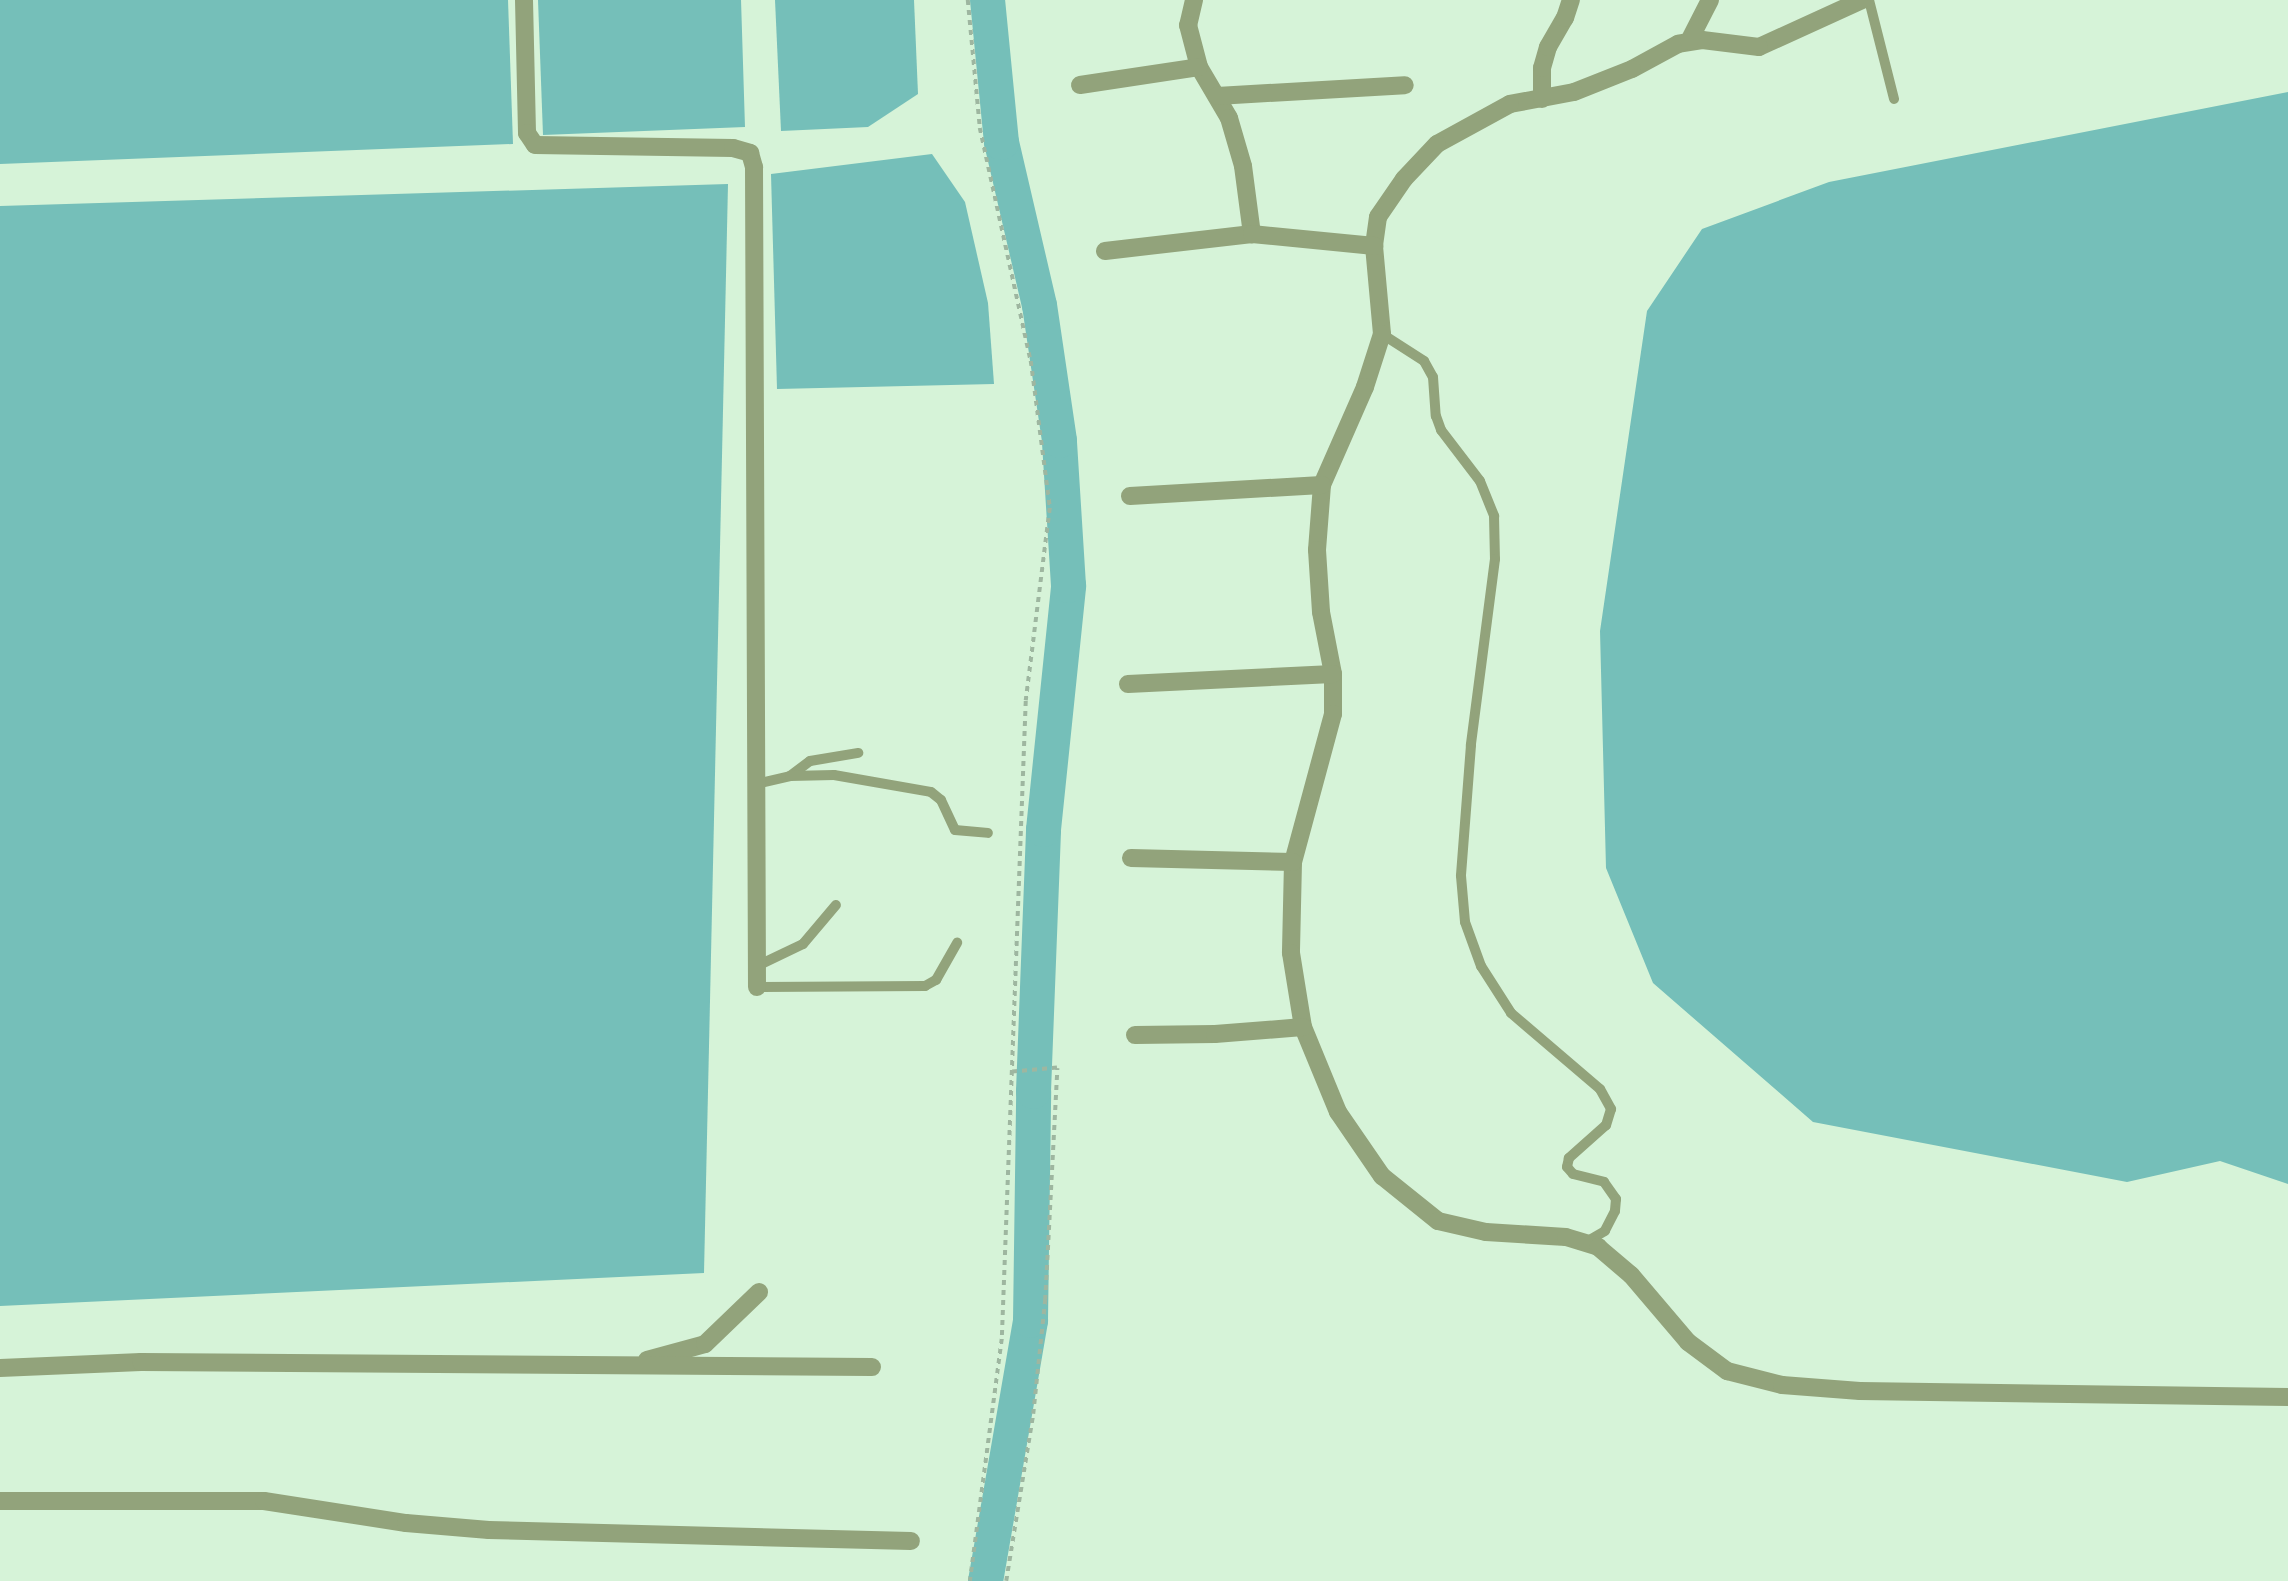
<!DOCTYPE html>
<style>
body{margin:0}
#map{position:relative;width:2288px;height:1581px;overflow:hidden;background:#d6f3d8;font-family:Ubuntu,sans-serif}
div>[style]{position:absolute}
.water>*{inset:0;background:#75bfb9}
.river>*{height:35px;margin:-17.5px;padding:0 17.5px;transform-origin:17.5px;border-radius:17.5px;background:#75bfb9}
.path>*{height:3.5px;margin-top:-1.75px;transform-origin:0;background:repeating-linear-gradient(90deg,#9eb6a0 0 5px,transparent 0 10px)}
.lane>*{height:10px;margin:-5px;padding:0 5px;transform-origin:5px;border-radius:5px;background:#92a37b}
.street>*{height:18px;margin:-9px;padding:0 9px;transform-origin:9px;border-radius:9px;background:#92a37b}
span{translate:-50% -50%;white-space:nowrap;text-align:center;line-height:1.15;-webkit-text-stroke:7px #d6f3d8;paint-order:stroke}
</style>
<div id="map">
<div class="water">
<div style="clip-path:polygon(0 0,508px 0,513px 144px,0 164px)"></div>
<div style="clip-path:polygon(538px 0,741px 0,745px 127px,543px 135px)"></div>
<div style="clip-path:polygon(775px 0,914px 0,918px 94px,868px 127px,781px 131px)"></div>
<div style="clip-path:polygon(2288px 92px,2288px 1184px,2220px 1161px,2127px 1182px,1813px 1122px,1653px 983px,1606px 868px,1600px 631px,1647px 311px,1702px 229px,1829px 182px)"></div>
<div style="clip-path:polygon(932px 154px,965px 202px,988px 303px,994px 384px,777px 389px,771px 174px)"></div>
<div style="clip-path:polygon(728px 184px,704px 1273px,0 1306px,0 206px)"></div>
</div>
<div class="river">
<div style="left:985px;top:1581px;width:265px;rotate:-80.2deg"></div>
<div style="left:1030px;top:1320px;width:229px;rotate:-89.2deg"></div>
<div style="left:1033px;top:1091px;width:262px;rotate:-87.8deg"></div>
<div style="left:1043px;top:829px;width:245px;rotate:-84.1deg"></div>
<div style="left:1068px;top:585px;width:145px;rotate:-93.6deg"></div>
<div style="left:1059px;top:440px;width:136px;rotate:-98.4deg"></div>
<div style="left:1039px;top:305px;width:167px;rotate:-103.1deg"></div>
<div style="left:1001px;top:142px;width:143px;rotate:-95.6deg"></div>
</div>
<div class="path">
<div style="left:968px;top:0;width:129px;rotate:84.6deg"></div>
<div style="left:980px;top:128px;width:239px;rotate:77.7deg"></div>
<div style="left:1031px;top:361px;width:148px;rotate:82.6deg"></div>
<div style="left:1050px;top:508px;width:194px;rotate:97.1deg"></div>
<div style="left:1026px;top:701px;width:638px;rotate:92.15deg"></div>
<div style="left:1002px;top:1339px;width:244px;rotate:97.5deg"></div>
<div style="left:1006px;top:1581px;width:169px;rotate:-80.8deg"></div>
<div style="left:1033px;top:1414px;width:115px;rotate:-84deg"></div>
<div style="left:1045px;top:1300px;width:232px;rotate:-87deg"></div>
<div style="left:1057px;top:1068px;width:45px;rotate:174.9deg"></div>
</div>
<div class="lane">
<div style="left:1869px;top:0;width:102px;rotate:75.8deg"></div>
<div style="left:1382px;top:334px;width:50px;rotate:32.7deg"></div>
<div style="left:1424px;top:361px;width:18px;rotate:61deg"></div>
<div style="left:1433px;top:377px;width:39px;rotate:86deg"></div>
<div style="left:1436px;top:416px;width:15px;rotate:70deg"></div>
<div style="left:1441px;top:430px;width:64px;rotate:52.6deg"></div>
<div style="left:1480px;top:481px;width:38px;rotate:68deg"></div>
<div style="left:1494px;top:516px;width:43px;rotate:88.7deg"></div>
<div style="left:1495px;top:559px;width:188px;rotate:97.4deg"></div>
<div style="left:1471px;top:745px;width:131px;rotate:94.4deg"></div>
<div style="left:1461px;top:876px;width:46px;rotate:85deg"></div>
<div style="left:1465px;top:922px;width:47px;rotate:70deg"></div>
<div style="left:1481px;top:966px;width:56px;rotate:57.4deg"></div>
<div style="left:1511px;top:1013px;width:117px;rotate:40.5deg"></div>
<div style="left:1600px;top:1089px;width:23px;rotate:61deg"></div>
<div style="left:1611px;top:1109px;width:17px;rotate:107deg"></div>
<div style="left:1606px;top:1125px;width:50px;rotate:138.3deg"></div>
<div style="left:1569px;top:1158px;width:9px;rotate:103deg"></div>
<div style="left:1567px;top:1167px;width:9px;rotate:49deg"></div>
<div style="left:1573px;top:1174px;width:32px;rotate:14deg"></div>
<div style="left:1604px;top:1182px;width:21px;rotate:55deg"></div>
<div style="left:1616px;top:1199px;width:12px;rotate:95deg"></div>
<div style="left:1615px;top:1211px;width:22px;rotate:117deg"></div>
<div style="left:1605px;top:1231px;width:22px;rotate:150deg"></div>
<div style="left:790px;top:776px;width:25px;rotate:-37deg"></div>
<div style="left:810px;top:761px;width:49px;rotate:-9.5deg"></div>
<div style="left:756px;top:784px;width:35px;rotate:-13deg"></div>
<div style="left:790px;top:776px;width:44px;rotate:-1.3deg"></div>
<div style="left:834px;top:775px;width:98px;rotate:9.9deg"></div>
<div style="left:931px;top:792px;width:13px;rotate:39deg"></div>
<div style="left:941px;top:800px;width:33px;rotate:65deg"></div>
<div style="left:955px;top:830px;width:33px;rotate:5deg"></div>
<div style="left:757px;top:966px;width:51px;rotate:-25.6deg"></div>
<div style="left:803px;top:944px;width:51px;rotate:-49.8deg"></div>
<div style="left:757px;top:987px;width:168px;rotate:-0.3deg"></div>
<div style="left:925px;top:986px;width:13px;rotate:-29deg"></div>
<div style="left:936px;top:980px;width:43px;rotate:-60.4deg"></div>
</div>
<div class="street">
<div style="left:524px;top:0;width:133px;rotate:88.7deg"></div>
<div style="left:527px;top:133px;width:14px;rotate:56deg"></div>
<div style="left:535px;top:145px;width:198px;rotate:0.9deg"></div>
<div style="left:733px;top:148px;width:18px;rotate:16deg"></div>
<div style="left:750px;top:153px;width:15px;rotate:74deg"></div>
<div style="left:754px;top:167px;width:820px;rotate:89.79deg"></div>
<div style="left:1194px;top:0;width:26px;rotate:103deg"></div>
<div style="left:1188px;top:25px;width:43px;rotate:75.3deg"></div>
<div style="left:1199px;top:67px;width:59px;rotate:59.5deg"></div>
<div style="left:1229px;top:118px;width:50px;rotate:73.7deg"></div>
<div style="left:1243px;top:166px;width:69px;rotate:82.5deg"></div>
<div style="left:1862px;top:0;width:113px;rotate:155.5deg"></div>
<div style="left:1759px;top:47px;width:57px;rotate:-173deg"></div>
<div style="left:1702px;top:40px;width:24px;rotate:171deg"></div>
<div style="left:1678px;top:44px;width:52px;rotate:151.5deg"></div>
<div style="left:1632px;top:69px;width:62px;rotate:158.4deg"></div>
<div style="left:1574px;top:92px;width:65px;rotate:169.4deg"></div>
<div style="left:1510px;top:104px;width:83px;rotate:151.3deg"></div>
<div style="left:1437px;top:144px;width:48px;rotate:133.3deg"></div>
<div style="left:1404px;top:179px;width:46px;rotate:124.4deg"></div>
<div style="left:1378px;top:217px;width:29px;rotate:98deg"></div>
<div style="left:1374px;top:246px;width:88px;rotate:84.8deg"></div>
<div style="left:1382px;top:334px;width:56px;rotate:107.8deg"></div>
<div style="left:1365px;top:387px;width:107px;rotate:113.7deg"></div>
<div style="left:1322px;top:485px;width:65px;rotate:94.4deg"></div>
<div style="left:1317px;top:550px;width:62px;rotate:86.3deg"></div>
<div style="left:1321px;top:612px;width:63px;rotate:79deg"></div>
<div style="left:1333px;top:674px;width:40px;rotate:90deg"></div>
<div style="left:1333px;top:714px;width:153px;rotate:105.1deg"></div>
<div style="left:1293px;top:862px;width:91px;rotate:91.3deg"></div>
<div style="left:1291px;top:953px;width:75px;rotate:80.8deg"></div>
<div style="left:1303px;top:1027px;width:92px;rotate:67.6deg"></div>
<div style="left:1338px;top:1112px;width:78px;rotate:55.5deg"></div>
<div style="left:1382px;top:1176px;width:72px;rotate:38.8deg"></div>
<div style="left:1438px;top:1221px;width:49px;rotate:12.9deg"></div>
<div style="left:1486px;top:1232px;width:80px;rotate:3.6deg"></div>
<div style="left:1566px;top:1237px;width:34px;rotate:17deg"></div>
<div style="left:1598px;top:1247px;width:43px;rotate:40.3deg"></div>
<div style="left:1631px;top:1275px;width:88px;rotate:49.6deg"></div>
<div style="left:1688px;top:1342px;width:49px;rotate:36.6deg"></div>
<div style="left:1727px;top:1371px;width:57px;rotate:14.3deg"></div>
<div style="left:1782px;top:1385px;width:78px;rotate:4.4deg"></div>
<div style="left:1860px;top:1391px;width:428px;rotate:0.8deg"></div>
<div style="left:1689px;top:41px;width:46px;rotate:-62.9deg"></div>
<div style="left:1080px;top:85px;width:120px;rotate:-8.6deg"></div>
<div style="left:1217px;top:96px;width:188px;rotate:-3.3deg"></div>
<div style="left:1542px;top:99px;width:31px;rotate:-90deg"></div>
<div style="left:1542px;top:68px;width:22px;rotate:-74deg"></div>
<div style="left:1548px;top:47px;width:34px;rotate:-60deg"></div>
<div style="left:1565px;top:18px;width:19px;rotate:-72deg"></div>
<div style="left:1105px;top:251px;width:148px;rotate:-6.6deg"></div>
<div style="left:1252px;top:234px;width:123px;rotate:5.6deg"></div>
<div style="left:1130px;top:496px;width:192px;rotate:-3.3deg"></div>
<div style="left:1128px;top:684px;width:205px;rotate:-2.8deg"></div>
<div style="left:1131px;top:858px;width:162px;rotate:1.4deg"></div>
<div style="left:1135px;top:1035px;width:80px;rotate:-0.7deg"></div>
<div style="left:1215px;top:1034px;width:88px;rotate:-4.5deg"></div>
<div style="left:647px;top:1360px;width:60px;rotate:-15.4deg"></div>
<div style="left:705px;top:1344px;width:75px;rotate:-43.9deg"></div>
<div style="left:0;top:1368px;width:141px;rotate:-2.4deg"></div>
<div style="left:141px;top:1362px;width:731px;rotate:0.39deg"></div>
<div style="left:0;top:1501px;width:264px"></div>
<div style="left:264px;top:1501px;width:144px;rotate:8.8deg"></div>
<div style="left:406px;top:1523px;width:83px;rotate:4.8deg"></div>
<div style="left:489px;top:1530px;width:422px;rotate:1.5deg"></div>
</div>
</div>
